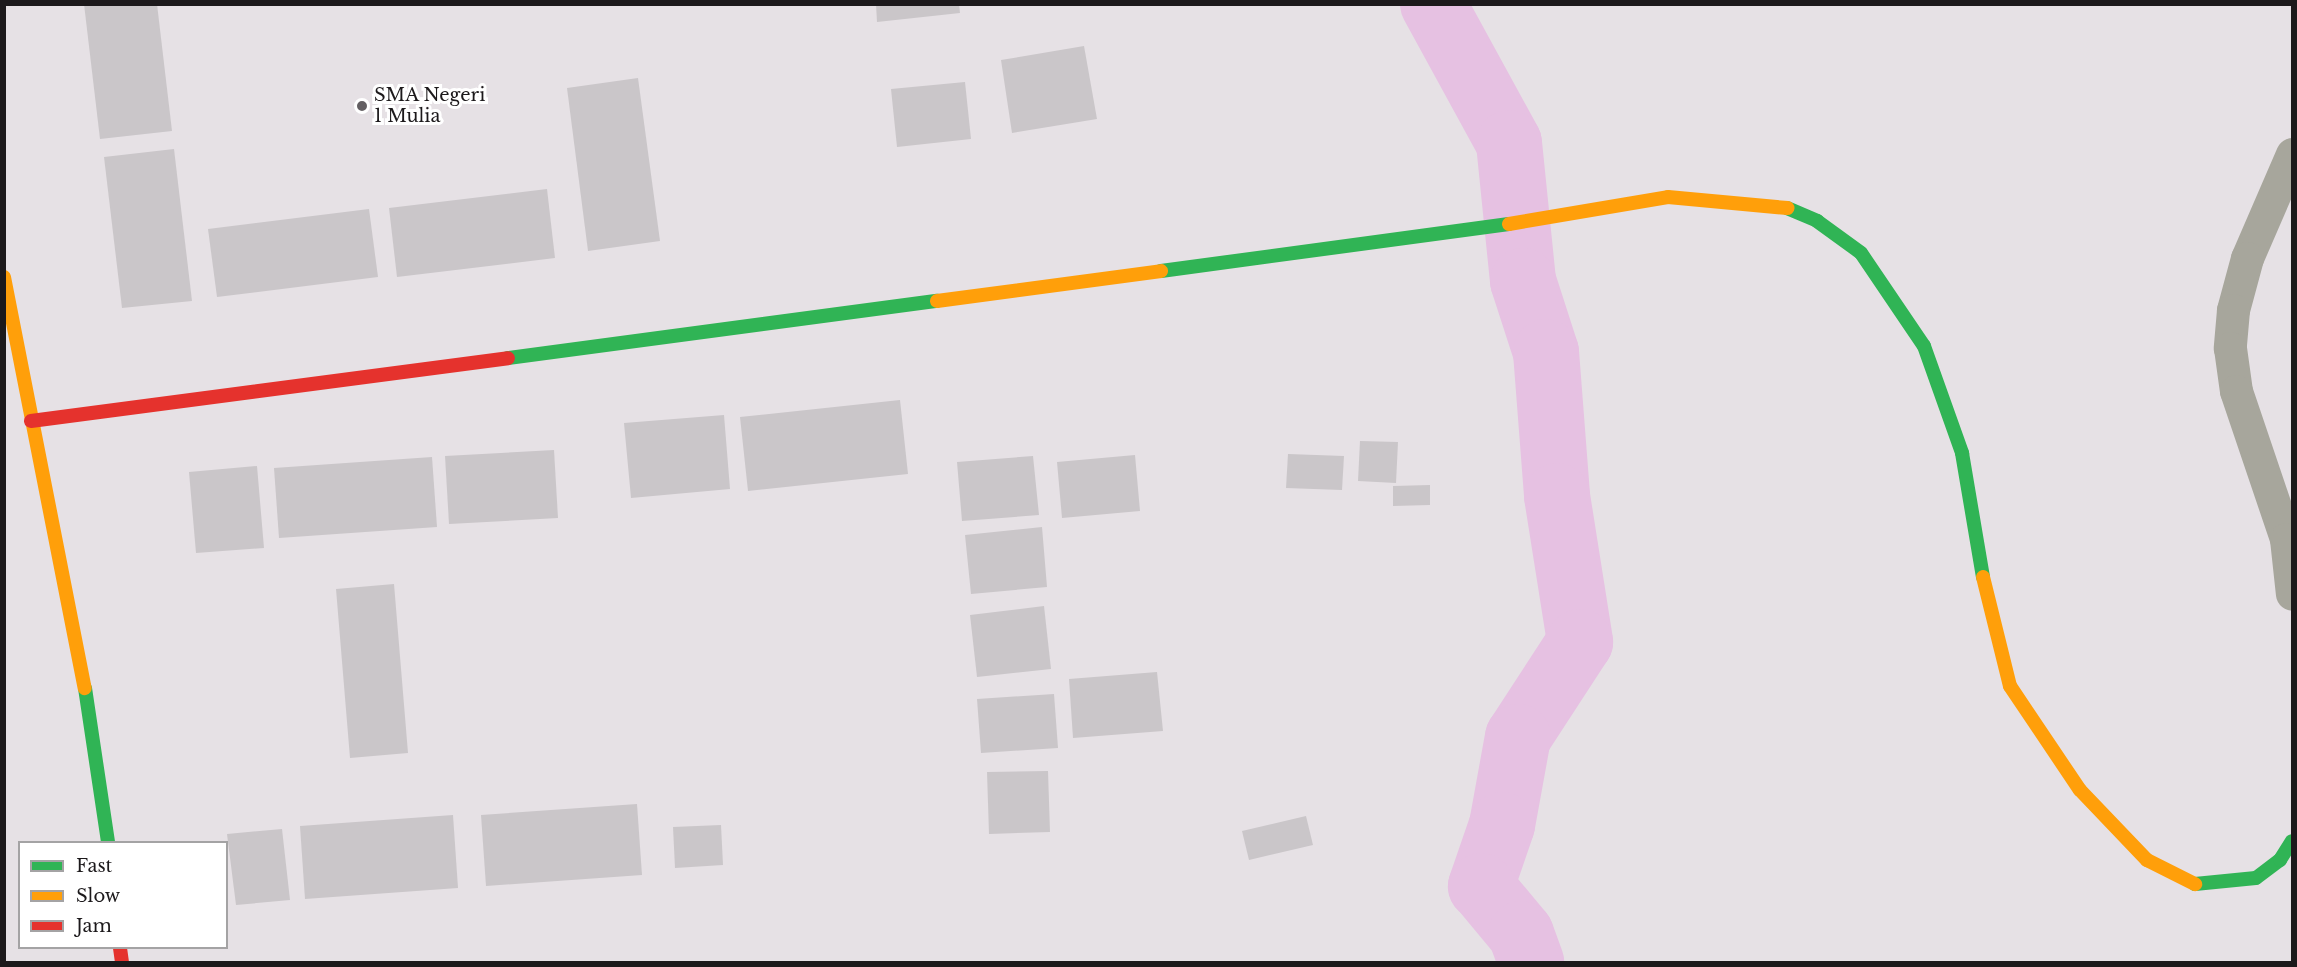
<!DOCTYPE html>
<style>
body{margin:0}
#map{position:relative;width:2297px;height:967px;overflow:hidden;background:#e6e1e5;font-family:"Libre Baskerville",serif}
div>[style]{position:absolute}
.river>*{height:66px;margin:-33px;padding:0 33px;transform-origin:33px;border-radius:33px;background:#e6c1e2}
.building>*{inset:0;background:#cac6c9}
.street>*{height:33px;margin:-16.5px;padding:0 16.5px;transform-origin:16.5px;border-radius:16.5px;background:#a7a69c}
.fast>*{height:14px;margin:-7px;padding:0 7px;transform-origin:7px;border-radius:7px;background:#30b455}
.slow>*{height:14px;margin:-7px;padding:0 7px;transform-origin:7px;border-radius:7px;background:#ff9f0a}
.jam>*{height:14px;margin:-7px;padding:0 7px;transform-origin:7px;border-radius:7px;background:#e5322d}
.dots>*{width:16px;height:16px;translate:-50% -50%;box-sizing:border-box;border:3px solid #fff;border-radius:50%}
span{translate:-50% -50%;white-space:nowrap;text-align:center;line-height:1.15;-webkit-text-stroke:6px #fff;paint-order:stroke}
.poi-label{font-size:18px;color:#1c191b}
.left{translate:0 -50%;text-align:left}
.frame{position:absolute;inset:0;border:6px solid #1c191b;pointer-events:none}
.legend{position:absolute;left:18px;top:841px;width:210px;height:108px;box-sizing:border-box;background:#fff;border:2px solid #a4a3a4;margin:0;padding:8px 10px;list-style:none;font-size:18px;color:#1c191b}
.legend li{display:flex;align-items:center;gap:12px;height:30px}
.legend b{width:30px;border:2px solid #a4a3a4}
</style>
<div id="map">
<div class="river">
<div style="left:1433px;top:4px;width:158px;rotate:61.3deg"></div>
<div style="left:1509px;top:143px;width:139px;rotate:84.2deg"></div>
<div style="left:1523px;top:281px;width:75px;rotate:72.1deg"></div>
<div style="left:1546px;top:352px;width:144px;rotate:85.6deg"></div>
<div style="left:1557px;top:496px;width:148px;rotate:81deg"></div>
<div style="left:1580px;top:642px;width:113px;rotate:123.1deg"></div>
<div style="left:1518px;top:737px;width:89px;rotate:100.3deg"></div>
<div style="left:1502px;top:825px;width:65px;rotate:109deg"></div>
<div style="left:1481px;top:886px;width:62px;rotate:50.2deg"></div>
<div style="left:1521px;top:934px;width:30px;rotate:70deg"></div>
</div>
<div class="building">
<div style="clip-path:polygon(84px 4px,157px 4px,172px 131px,100px 139px)"></div>
<div style="clip-path:polygon(876px 4px,959px 4px,960px 13px,877px 22px)"></div>
<div style="clip-path:polygon(1084px 46px,1097px 119px,1012px 133px,1001px 60px)"></div>
<div style="clip-path:polygon(638px 78px,660px 241px,588px 251px,567px 88px)"></div>
<div style="clip-path:polygon(965px 82px,971px 139px,897px 147px,891px 89px)"></div>
<div style="clip-path:polygon(174px 149px,192px 301px,122px 308px,104px 157px)"></div>
<div style="clip-path:polygon(547px 189px,555px 258px,397px 277px,389px 208px)"></div>
<div style="clip-path:polygon(369px 209px,378px 277px,217px 297px,208px 229px)"></div>
<div style="clip-path:polygon(900px 400px,908px 474px,748px 491px,740px 417px)"></div>
<div style="clip-path:polygon(724px 415px,730px 489px,631px 498px,624px 423px)"></div>
<div style="clip-path:polygon(1360px 441px,1398px 442px,1396px 483px,1358px 481px)"></div>
<div style="clip-path:polygon(554px 450px,558px 518px,449px 524px,445px 456px)"></div>
<div style="clip-path:polygon(1288px 454px,1344px 456px,1342px 490px,1286px 488px)"></div>
<div style="clip-path:polygon(1135px 455px,1140px 511px,1062px 518px,1057px 462px)"></div>
<div style="clip-path:polygon(1033px 456px,1039px 515px,962px 521px,957px 462px)"></div>
<div style="clip-path:polygon(432px 457px,437px 527px,279px 538px,274px 468px)"></div>
<div style="clip-path:polygon(257px 466px,264px 548px,196px 553px,189px 472px)"></div>
<div style="clip-path:polygon(1430px 485px,1430px 505px,1393px 506px,1393px 486px)"></div>
<div style="clip-path:polygon(1042px 527px,1047px 587px,971px 594px,965px 535px)"></div>
<div style="clip-path:polygon(394px 584px,408px 753px,350px 758px,336px 589px)"></div>
<div style="clip-path:polygon(1044px 606px,1051px 669px,977px 677px,970px 615px)"></div>
<div style="clip-path:polygon(1157px 672px,1163px 731px,1073px 738px,1069px 679px)"></div>
<div style="clip-path:polygon(1054px 694px,1058px 748px,981px 753px,977px 699px)"></div>
<div style="clip-path:polygon(1048px 771px,1050px 832px,989px 834px,987px 772px)"></div>
<div style="clip-path:polygon(637px 804px,642px 875px,486px 886px,481px 815px)"></div>
<div style="clip-path:polygon(453px 815px,458px 888px,305px 899px,300px 826px)"></div>
<div style="clip-path:polygon(1306px 816px,1313px 845px,1249px 860px,1242px 831px)"></div>
<div style="clip-path:polygon(721px 825px,723px 865px,675px 868px,673px 827px)"></div>
<div style="clip-path:polygon(282px 829px,290px 900px,236px 905px,227px 834px)"></div>
</div>
<div class="street">
<div style="left:2292px;top:154px;width:113px;rotate:113.4deg"></div>
<div style="left:2247px;top:258px;width:54px;rotate:105.1deg"></div>
<div style="left:2233px;top:310px;width:38px;rotate:95deg"></div>
<div style="left:2230px;top:348px;width:43px;rotate:82.1deg"></div>
<div style="left:2236px;top:391px;width:156px;rotate:71.3deg"></div>
<div style="left:2286px;top:539px;width:55px;rotate:83.8deg"></div>
</div>
<div class="fast">
<div style="left:1787px;top:208px;width:33px;rotate:23deg"></div>
<div style="left:1817px;top:221px;width:54px;rotate:36deg"></div>
<div style="left:1861px;top:253px;width:112px;rotate:55.9deg"></div>
<div style="left:1924px;top:346px;width:114px;rotate:70.4deg"></div>
<div style="left:1962px;top:453px;width:126px;rotate:80.4deg"></div>
<div style="left:1161px;top:271px;width:351px;rotate:-7.7deg"></div>
<div style="left:508px;top:358px;width:433px;rotate:-7.6deg"></div>
<div style="left:85px;top:688px;width:156px;rotate:81.5deg"></div>
<div style="left:2195px;top:884px;width:61px;rotate:-5.6deg"></div>
<div style="left:2256px;top:878px;width:30px;rotate:-37deg"></div>
<div style="left:2280px;top:860px;width:22px;rotate:-58deg"></div>
</div>
<div class="slow">
<div style="left:1509px;top:224px;width:161px;rotate:-9.6deg"></div>
<div style="left:1668px;top:197px;width:120px;rotate:5.3deg"></div>
<div style="left:4px;top:277px;width:419px;rotate:78.9deg"></div>
<div style="left:937px;top:301px;width:226px;rotate:-7.6deg"></div>
<div style="left:1983px;top:577px;width:112px;rotate:76.1deg"></div>
<div style="left:2010px;top:686px;width:125px;rotate:56.1deg"></div>
<div style="left:2080px;top:790px;width:97px;rotate:46.3deg"></div>
<div style="left:2147px;top:860px;width:54px;rotate:26.6deg"></div>
</div>
<div class="jam">
<div style="left:31px;top:421px;width:481px;rotate:-7.5deg"></div>
<div style="left:120px;top:948px;width:14px;rotate:82deg"></div>
</div>
<div class="dots">
<div style="left:362px;top:106px;background:#635f62"></div>
</div>
<div class="poi-label">
<span class="left" style="left:374px;top:106px">SMA Negeri<br>1 Mulia</span>
</div>
<div class="frame"></div>
<ul class="legend">
<li><b style="height:8px;background:#30b455"></b>Fast</li>
<li><b style="height:8px;background:#ff9f0a"></b>Slow</li>
<li><b style="height:8px;background:#e5322d"></b>Jam</li>
</ul>
</div>
